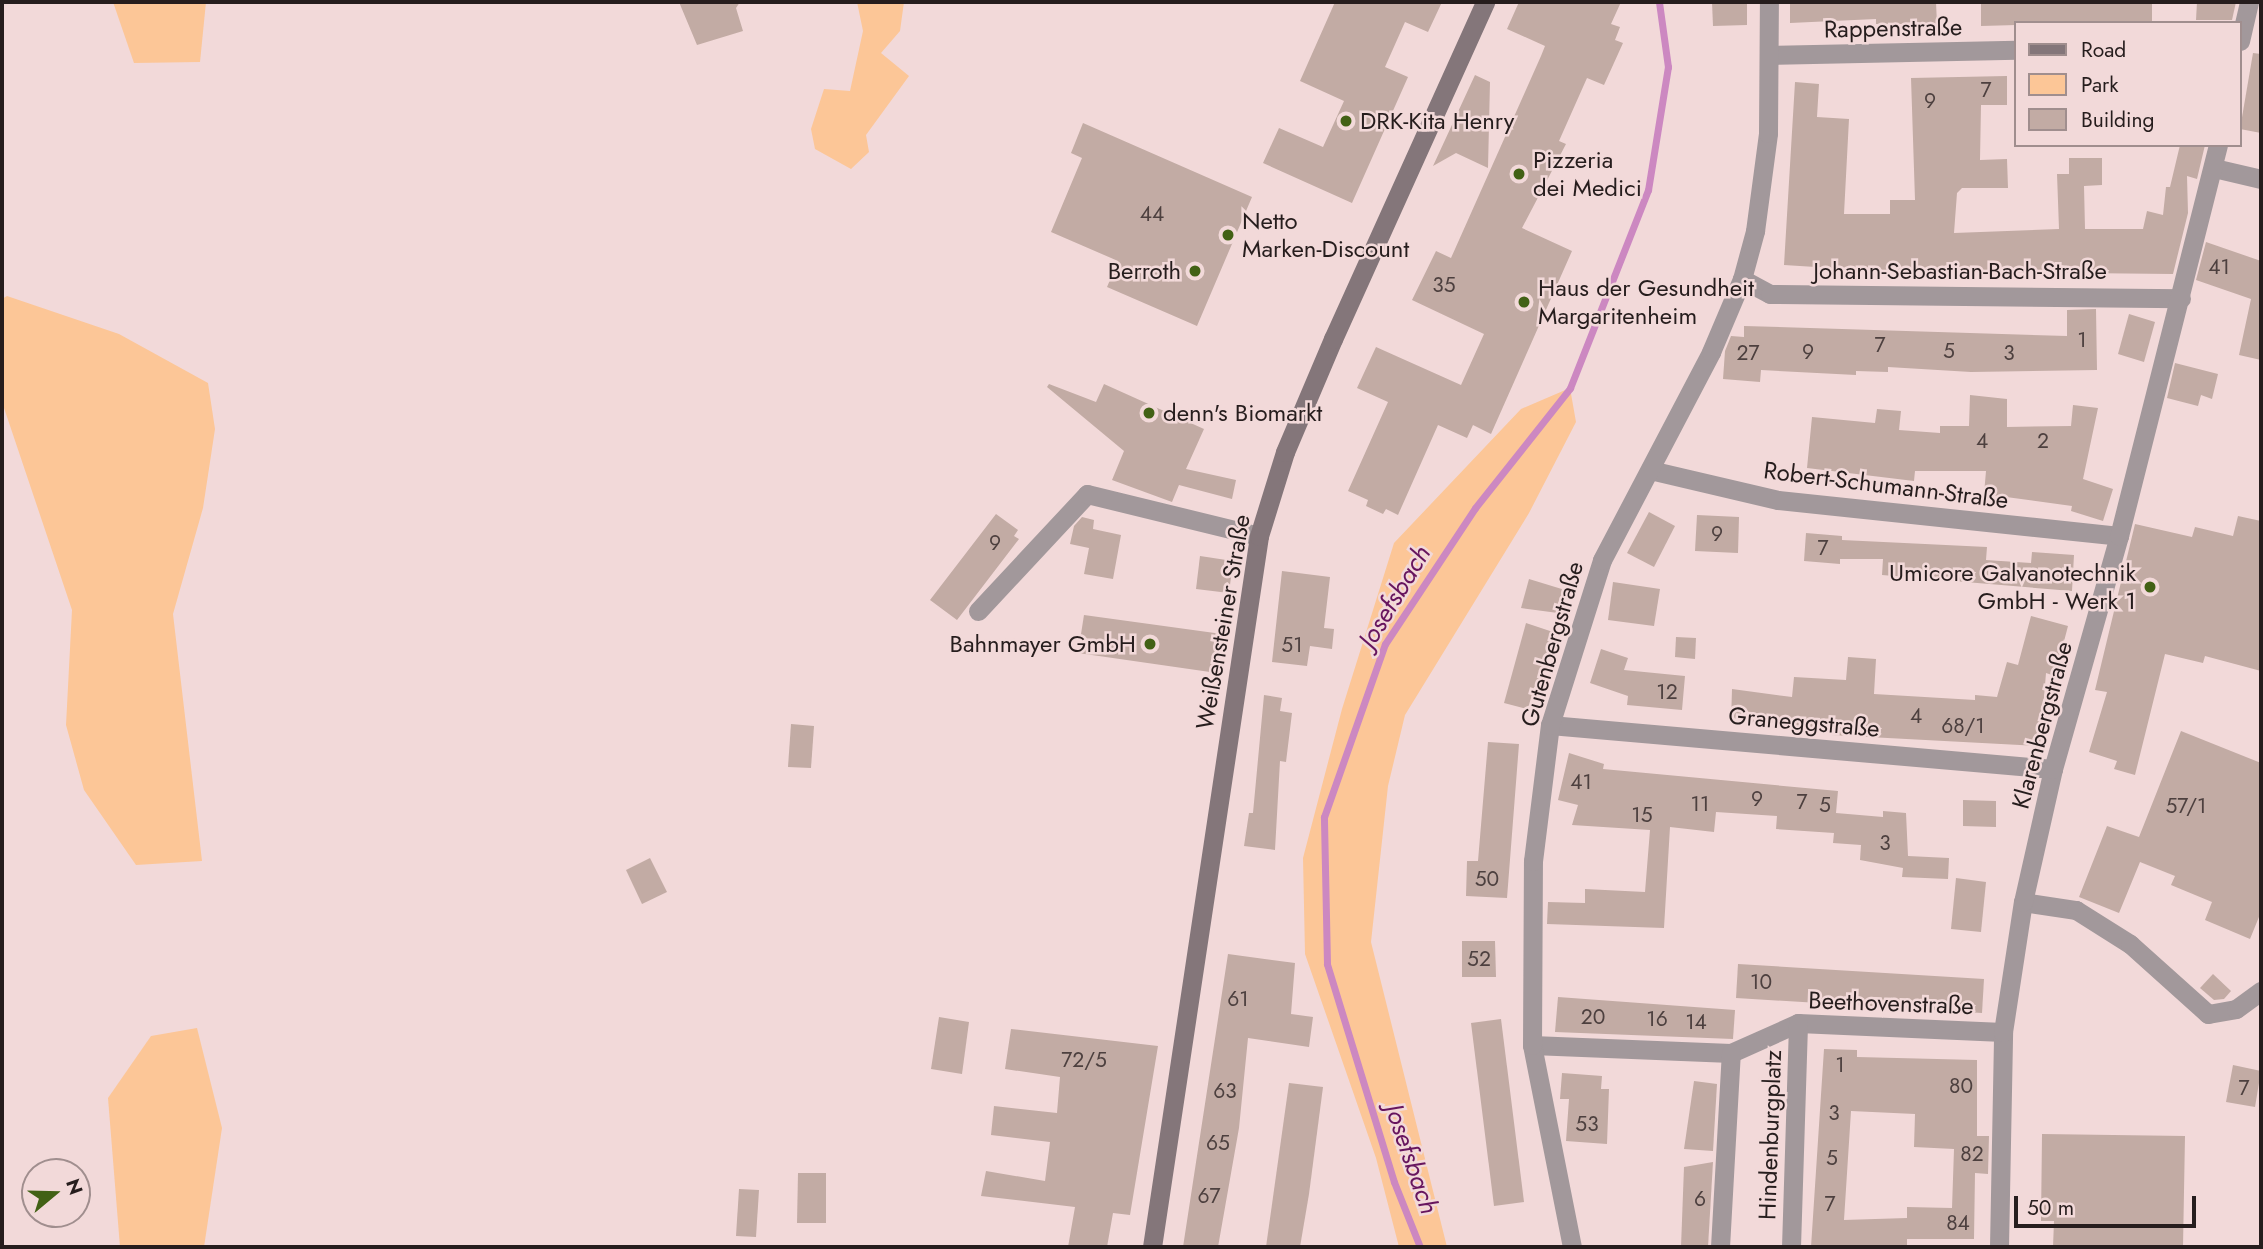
<!DOCTYPE html>
<meta charset="utf-8">
<style>
body{margin:0}
#map{position:relative;width:2263px;height:1249px;overflow:hidden;background:#f2d9d9;font-family:Jost,sans-serif}
div>[style]{position:absolute}
.green>*{inset:0;background:#fcc697}
.stream>*{height:7px;margin:-3.5px;padding:0 3.5px;transform-origin:3.5px;border-radius:3.5px;background:#cc88c1}
.building>*{inset:0;background:#c2aba4}
.minor>*{height:19px;margin:-9.5px;padding:0 9.5px;transform-origin:9.5px;border-radius:9.5px;background:#a2989b}
.secondary>*{height:19px;margin:-9.5px;padding:0 9.5px;transform-origin:9.5px;border-radius:9.5px;background:#84767a}
.dots>*{width:19px;height:19px;translate:-50% -50%;box-sizing:border-box;border:4px solid #f2d9d9;border-radius:50%}
span{translate:-50% -50%;white-space:nowrap;text-align:center;line-height:1.15;-webkit-text-stroke:5px #f2d9d9;paint-order:stroke}
.number-label{font-size:21px;color:#4d403f}
.number-label span{-webkit-text-stroke-width:0}
.street-label{font-size:24px;color:#261d1d}
.poi-label{font-size:24px;color:#261d1d}
.left{translate:0 -50%;text-align:left}
.right{translate:-100% -50%;text-align:right}
.water-label{font-size:26px;color:#67155e;font-style:italic}
.frame{position:absolute;inset:0;border:4px solid #261d1d;pointer-events:none}
.legend{position:absolute;left:2014px;top:21px;width:228px;height:126px;box-sizing:border-box;background:#f2d9d9;border:2px solid #a08e8e;margin:0;padding:9px 12px;list-style:none;font-size:21px;color:#261d1d}
.legend li{display:flex;align-items:center;gap:14px;height:35px}
.legend b{width:35px;border:2px solid #a08e8e}
.north{position:absolute;left:21px;top:1158px;width:70px;height:70px;box-sizing:border-box;background:#f2d9d9;border:2px solid #a08e8e;border-radius:50%;rotate:71deg;font-size:19px;font-weight:700;line-height:28px;text-align:center;color:#261d1d}
.north::after{content:'';display:block;margin:auto;width:24px;height:32px;background:#426115;clip-path:polygon(50% 0,100% 100%,50% 72%,0 100%)}
.scale{position:absolute;left:2014px;top:1196px;width:182px;height:32px;box-sizing:border-box;border:4px solid #261d1d;border-top:0;padding-left:9px;font-size:21px;line-height:24px;white-space:nowrap;color:#261d1d;-webkit-text-stroke:5px #f2d9d9;paint-order:stroke}
</style>
<div id="map">
<div class="green">
<div style="clip-path:polygon(113px 2px,206px 2px,200px 62px,134px 63px)"></div>
<div style="clip-path:polygon(857px 2px,904px 2px,900px 31px,881px 53px,909px 76px,866px 135px,869px 152px,851px 169px,815px 149px,811px 129px,824px 89px,850px 91px,863px 31px)"></div>
<div style="clip-path:polygon(7px 296px,119px 334px,208px 383px,215px 429px,203px 508px,173px 614px,202px 861px,136px 865px,84px 790px,66px 725px,72px 610px,2px 402px,2px 299px)"></div>
<div style="clip-path:polygon(1570px 388px,1576px 422px,1529px 513px,1405px 715px,1388px 786px,1371px 942px,1447px 1247px,1399px 1247px,1376px 1158px,1305px 954px,1303px 858px,1342px 709px,1394px 543px,1521px 409px)"></div>
<div style="clip-path:polygon(197px 1028px,222px 1128px,204px 1247px,120px 1247px,108px 1098px,151px 1036px)"></div>
</div>
<div class="stream">
<div style="left:1420px;top:1247px;width:70px;rotate:-111.8deg"></div>
<div style="left:1394px;top:1182px;width:228px;rotate:-107.1deg"></div>
<div style="left:1327px;top:964px;width:147px;rotate:-91.2deg"></div>
<div style="left:1324px;top:817px;width:183px;rotate:-70.6deg"></div>
<div style="left:1385px;top:644px;width:163px;rotate:-56.5deg"></div>
<div style="left:1475px;top:508px;width:153px;rotate:-51.6deg"></div>
<div style="left:1570px;top:388px;width:213px;rotate:-68.5deg"></div>
<div style="left:1648px;top:190px;width:125px;rotate:-80.8deg"></div>
<div style="left:1668px;top:67px;width:66px;rotate:-97.9deg"></div>
</div>
<div class="building">
<div style="clip-path:polygon(679px 2px,740px 2px,736px 8px,743px 31px,697px 45px)"></div>
<div style="clip-path:polygon(1335px 2px,1442px 2px,1428px 32px,1405px 22px,1385px 67px,1408px 77px,1352px 203px,1263px 163px,1279px 128px,1323px 147px,1344px 101px,1300px 81px)"></div>
<div style="clip-path:polygon(1519px 2px,1621px 2px,1611px 24px,1620px 27px,1615px 40px,1623px 43px,1604px 85px,1587px 78px,1559px 141px,1566px 144px,1522px 228px,1572px 251px,1491px 434px,1473px 425px,1467px 438px,1438px 425px,1398px 515px,1386px 509px,1383px 514px,1366px 506px,1368px 500px,1348px 491px,1388px 402px,1357px 388px,1376px 347px,1461px 385px,1484px 334px,1412px 300px,1436px 251px,1451px 258px,1541px 56px,1545px 46px,1507px 29px)"></div>
<div style="clip-path:polygon(1712px 2px,1747px 2px,1747px 25px,1713px 26px)"></div>
<div style="clip-path:polygon(1790px 2px,1936px 2px,1937px 24px,1876px 24px,1876px 19px,1790px 23px)"></div>
<div style="clip-path:polygon(1981px 2px,2152px 2px,2152px 21px,1981px 26px)"></div>
<div style="clip-path:polygon(2197px 2px,2236px 2px,2232px 20px,2196px 20px)"></div>
<div style="clip-path:polygon(2253px 53px,2261px 54px,2261px 133px,2240px 129px)"></div>
<div style="clip-path:polygon(1475px 75px,1490px 82px,1488px 168px,1456px 153px,1433px 166px)"></div>
<div style="clip-path:polygon(2007px 76px,2007px 105px,1981px 105px,1980px 160px,2007px 159px,2008px 188px,1962px 188px,1957px 193px,1954px 233px,2059px 229px,2057px 174px,2069px 174px,2069px 158px,2102px 158px,2102px 185px,2084px 186px,2085px 229px,2143px 229px,2147px 211px,2163px 215px,2166px 187px,2170px 187px,2180px 145px,2205px 145px,2197px 179px,2187px 176px,2188px 213px,2173px 274px,1879px 271px,1784px 265px,1795px 82px,1819px 84px,1817px 117px,1849px 119px,1844px 214px,1890px 214px,1890px 200px,1915px 200px,1911px 78px)"></div>
<div style="clip-path:polygon(1083px 123px,1252px 197px,1197px 326px,1107px 287px,1118px 261px,1051px 232px,1082px 158px,1071px 153px)"></div>
<div style="clip-path:polygon(2206px 242px,2261px 261px,2261px 360px,2239px 355px,2251px 299px,2196px 280px)"></div>
<div style="clip-path:polygon(2096px 309px,2097px 370px,1971px 372px,1888px 367px,1888px 372px,1856px 371px,1856px 375px,1761px 370px,1760px 382px,1723px 379px,1725px 351px,1731px 336px,1744px 337px,1744px 326px,2067px 336px,2067px 310px)"></div>
<div style="clip-path:polygon(2129px 314px,2155px 322px,2144px 362px,2118px 354px)"></div>
<div style="clip-path:polygon(2175px 363px,2218px 374px,2212px 399px,2201px 395px,2198px 406px,2167px 398px)"></div>
<div style="clip-path:polygon(1049px 384px,1096px 402px,1104px 384px,1204px 429px,1186px 469px,1236px 480px,1232px 499px,1179px 485px,1172px 502px,1112px 480px,1124px 451px,1047px 387px)"></div>
<div style="clip-path:polygon(1970px 395px,2007px 399px,2007px 427px,2071px 426px,2073px 405px,2098px 408px,2083px 479px,2113px 489px,2103px 521px,2071px 511px,2072px 506px,1984px 494px,1986px 471px,1915px 471px,1914px 481px,1807px 468px,1812px 417px,1875px 423px,1877px 409px,1901px 411px,1899px 430px,1940px 433px,1940px 426px,1969px 426px)"></div>
<div style="clip-path:polygon(1649px 512px,1675px 526px,1654px 567px,1627px 553px)"></div>
<div style="clip-path:polygon(996px 514px,1018px 530px,1014px 536px,1019px 539px,957px 620px,930px 600px)"></div>
<div style="clip-path:polygon(1697px 515px,1739px 517px,1738px 553px,1695px 551px)"></div>
<div style="clip-path:polygon(2238px 516px,2261px 521px,2261px 671px,2205px 656px,2203px 663px,2165px 654px,2135px 775px,2114px 769px,2117px 761px,2089px 752px,2107px 692px,2095px 690px,2135px 524px,2192px 537px,2195px 527px,2233px 536px)"></div>
<div style="clip-path:polygon(1082px 517px,1094px 520px,1093px 529px,1121px 535px,1113px 579px,1084px 574px,1089px 548px,1070px 544px,1074px 526px)"></div>
<div style="clip-path:polygon(1806px 533px,1842px 536px,1842px 540px,1987px 547px,1986px 560px,2031px 563px,2032px 552px,2074px 555px,2072px 591px,1882px 575px,1883px 559px,1840px 559px,1840px 564px,1804px 561px)"></div>
<div style="clip-path:polygon(1200px 556px,1233px 561px,1229px 593px,1196px 589px)"></div>
<div style="clip-path:polygon(1282px 571px,1330px 577px,1324px 628px,1334px 629px,1332px 649px,1310px 646px,1307px 666px,1272px 662px)"></div>
<div style="clip-path:polygon(1529px 579px,1565px 590px,1558px 613px,1521px 608px)"></div>
<div style="clip-path:polygon(1613px 582px,1660px 589px,1654px 626px,1608px 620px)"></div>
<div style="clip-path:polygon(1084px 615px,1222px 634px,1217px 673px,1078px 653px)"></div>
<div style="clip-path:polygon(2031px 616px,2068px 626px,2055px 676px,2046px 673px,2040px 746px,1831px 735px,1831px 730px,1777px 723px,1731px 722px,1732px 689px,1792px 697px,1794px 677px,1846px 680px,1848px 657px,1876px 659px,1874px 694px,1975px 700px,1975px 695px,1997px 697px,2007px 662px,2018px 665px)"></div>
<div style="clip-path:polygon(1526px 623px,1553px 632px,1534px 711px,1504px 703px)"></div>
<div style="clip-path:polygon(1676px 637px,1696px 638px,1695px 659px,1675px 657px)"></div>
<div style="clip-path:polygon(1601px 649px,1628px 658px,1624px 670px,1685px 676px,1682px 710px,1627px 705px,1628px 696px,1590px 683px)"></div>
<div style="clip-path:polygon(1264px 695px,1282px 698px,1280px 711px,1292px 713px,1286px 762px,1280px 761px,1275px 850px,1244px 846px,1249px 813px,1253px 813px)"></div>
<div style="clip-path:polygon(791px 724px,814px 726px,811px 768px,788px 767px)"></div>
<div style="clip-path:polygon(2181px 731px,2261px 763px,2261px 912px,2250px 939px,2205px 920px,2212px 902px,2171px 885px,2175px 876px,2140px 862px,2119px 913px,2079px 897px,2107px 826px,2139px 837px)"></div>
<div style="clip-path:polygon(1488px 742px,1519px 744px,1507px 898px,1466px 896px,1467px 861px,1478px 861px)"></div>
<div style="clip-path:polygon(1569px 753px,1604px 764px,1603px 769px,1838px 791px,1836px 813px,1883px 817px,1883px 811px,1906px 813px,1908px 856px,1949px 858px,1948px 879px,1902px 877px,1903px 868px,1860px 860px,1861px 845px,1833px 843px,1834px 833px,1776px 829px,1777px 816px,1716px 812px,1714px 832px,1670px 827px,1664px 928px,1547px 924px,1548px 902px,1585px 903px,1585px 889px,1645px 892px,1650px 830px,1572px 825px,1578px 805px,1558px 800px)"></div>
<div style="clip-path:polygon(1963px 800px,1996px 801px,1996px 827px,1963px 826px)"></div>
<div style="clip-path:polygon(650px 858px,667px 892px,642px 904px,626px 870px)"></div>
<div style="clip-path:polygon(1956px 878px,1986px 882px,1981px 932px,1951px 929px)"></div>
<div style="clip-path:polygon(1462px 941px,1495px 941px,1496px 977px,1462px 977px)"></div>
<div style="clip-path:polygon(1228px 954px,1295px 963px,1291px 1014px,1313px 1017px,1309px 1047px,1248px 1038px,1239px 1128px,1218px 1247px,1183px 1247px)"></div>
<div style="clip-path:polygon(1738px 964px,1984px 979px,1982px 1013px,1736px 998px)"></div>
<div style="clip-path:polygon(2213px 974px,2231px 991px,2224px 999px,2214px 1000px,2200px 988px)"></div>
<div style="clip-path:polygon(1558px 997px,1735px 1010px,1733px 1039px,1555px 1032px)"></div>
<div style="clip-path:polygon(939px 1017px,969px 1022px,962px 1074px,931px 1069px)"></div>
<div style="clip-path:polygon(1501px 1019px,1524px 1202px,1494px 1206px,1471px 1023px)"></div>
<div style="clip-path:polygon(1011px 1029px,1158px 1046px,1130px 1215px,1113px 1213px,1107px 1247px,1068px 1247px,1075px 1207px,981px 1196px,986px 1171px,1045px 1181px,1050px 1142px,991px 1135px,994px 1106px,1057px 1113px,1060px 1077px,1005px 1069px)"></div>
<div style="clip-path:polygon(evenodd,1824px 1049px,1857px 1050px,1857px 1057px,1977px 1060px,1977px 1136px,1989px 1136px,1988px 1174px,1975px 1173px,1974px 1239px,1907px 1239px,1907px 1247px,1811px 1247px,1824px 1049px,1851px 1111px,1915px 1114px,1914px 1147px,1954px 1149px,1952px 1208px,1907px 1207px,1907px 1218px,1844px 1220px,1851px 1111px)"></div>
<div style="clip-path:polygon(2233px 1065px,2261px 1071px,2255px 1107px,2226px 1102px)"></div>
<div style="clip-path:polygon(1562px 1073px,1602px 1076px,1601px 1089px,1609px 1089px,1607px 1144px,1566px 1141px,1569px 1099px,1560px 1099px)"></div>
<div style="clip-path:polygon(1694px 1081px,1717px 1084px,1713px 1151px,1684px 1149px)"></div>
<div style="clip-path:polygon(1289px 1083px,1323px 1087px,1309px 1194px,1300px 1247px,1266px 1247px)"></div>
<div style="clip-path:polygon(2042px 1134px,2185px 1136px,2183px 1247px,2053px 1247px,2054px 1221px,2041px 1221px)"></div>
<div style="clip-path:polygon(1713px 1162px,1708px 1247px,1681px 1247px,1684px 1167px)"></div>
<div style="clip-path:polygon(798px 1173px,826px 1173px,826px 1223px,797px 1223px)"></div>
<div style="clip-path:polygon(739px 1189px,759px 1190px,756px 1237px,736px 1236px)"></div>
</div>
<div class="minor">
<div style="left:2240px;top:41px;width:40px;rotate:-77deg"></div>
<div style="left:1770px;top:55px;width:246px;rotate:-1.2deg"></div>
<div style="left:2214px;top:168px;width:48px;rotate:13.2deg"></div>
<div style="left:1742px;top:279px;width:32px;rotate:28deg"></div>
<div style="left:1770px;top:294px;width:411px;rotate:0.6deg"></div>
<div style="left:1650px;top:470px;width:131px;rotate:13.2deg"></div>
<div style="left:1778px;top:500px;width:343px;rotate:6deg"></div>
<div style="left:978px;top:611px;width:160px;rotate:-47deg"></div>
<div style="left:1087px;top:494px;width:177px;rotate:13.7deg"></div>
<div style="left:1550px;top:725px;width:505px;rotate:5deg"></div>
<div style="left:2023px;top:902px;width:54px;rotate:8.6deg"></div>
<div style="left:2076px;top:910px;width:64px;rotate:32.2deg"></div>
<div style="left:2130px;top:944px;width:105px;rotate:41.9deg"></div>
<div style="left:2208px;top:1014px;width:28px;rotate:-10deg"></div>
<div style="left:2236px;top:1009px;width:31px;rotate:-36deg"></div>
<div style="left:1532px;top:1045px;width:199px;rotate:2.3deg"></div>
<div style="left:1731px;top:1053px;width:73px;rotate:-24.1deg"></div>
<div style="left:1798px;top:1023px;width:205px;rotate:2.5deg"></div>
<div style="left:1572px;top:1247px;width:206px;rotate:-101.2deg"></div>
<div style="left:1532px;top:1045px;width:184px;rotate:-89.7deg"></div>
<div style="left:1533px;top:861px;width:137px;rotate:-82.9deg"></div>
<div style="left:1550px;top:725px;width:173px;rotate:-72.5deg"></div>
<div style="left:1602px;top:560px;width:235px;rotate:-62.3deg"></div>
<div style="left:1711px;top:352px;width:79px;rotate:-67deg"></div>
<div style="left:1742px;top:279px;width:50px;rotate:-74.8deg"></div>
<div style="left:1755px;top:231px;width:99px;rotate:-82.4deg"></div>
<div style="left:1768px;top:133px;width:131px;rotate:-89.6deg"></div>
<div style="left:1720px;top:1247px;width:194px;rotate:-86.8deg"></div>
<div style="left:1791px;top:1247px;width:224px;rotate:-88.2deg"></div>
<div style="left:1999px;top:1247px;width:215px;rotate:-88.9deg"></div>
<div style="left:2003px;top:1032px;width:132px;rotate:-81.3deg"></div>
<div style="left:2023px;top:902px;width:136px;rotate:-77.3deg"></div>
<div style="left:2053px;top:769px;width:242px;rotate:-74.2deg"></div>
<div style="left:2119px;top:536px;width:403px;rotate:-75.8deg"></div>
</div>
<div class="secondary">
<div style="left:1152px;top:1247px;width:719px;rotate:-81.44deg"></div>
<div style="left:1259px;top:536px;width:88px;rotate:-72.8deg"></div>
<div style="left:1285px;top:452px;width:123px;rotate:-67deg"></div>
<div style="left:1333px;top:339px;width:370px;rotate:-65.7deg"></div>
</div>
<div class="dots">
<div style="left:1346px;top:121px;background:#426115"></div>
<div style="left:1519px;top:174px;background:#426115"></div>
<div style="left:1228px;top:235px;background:#426115"></div>
<div style="left:1195px;top:271px;background:#426115"></div>
<div style="left:1524px;top:302px;background:#426115"></div>
<div style="left:1149px;top:413px;background:#426115"></div>
<div style="left:2150px;top:587px;background:#426115"></div>
<div style="left:1150px;top:644px;background:#426115"></div>
</div>
<div class="number-label">
<span style="left:1986px;top:90px">7</span>
<span style="left:1930px;top:101px">9</span>
<span style="left:1152px;top:214px">44</span>
<span style="left:2219px;top:267px">41</span>
<span style="left:1444px;top:285px">35</span>
<span style="left:2082px;top:340px">1</span>
<span style="left:1880px;top:345px">7</span>
<span style="left:1949px;top:351px">5</span>
<span style="left:1808px;top:352px">9</span>
<span style="left:1748px;top:353px">27</span>
<span style="left:2009px;top:353px">3</span>
<span style="left:1982px;top:441px">4</span>
<span style="left:2043px;top:441px">2</span>
<span style="left:1717px;top:534px">9</span>
<span style="left:995px;top:543px">9</span>
<span style="left:1823px;top:548px">7</span>
<span style="left:1292px;top:645px">51</span>
<span style="left:1667px;top:692px">12</span>
<span style="left:1916px;top:716px">4</span>
<span style="left:1963px;top:726px">68/1</span>
<span style="left:1581px;top:782px">41</span>
<span style="left:1757px;top:799px">9</span>
<span style="left:1802px;top:802px">7</span>
<span style="left:1700px;top:804px">11</span>
<span style="left:1825px;top:805px">5</span>
<span style="left:2186px;top:806px">57/1</span>
<span style="left:1642px;top:815px">15</span>
<span style="left:1885px;top:843px">3</span>
<span style="left:1487px;top:879px">50</span>
<span style="left:1479px;top:959px">52</span>
<span style="left:1761px;top:982px">10</span>
<span style="left:1238px;top:999px">61</span>
<span style="left:1593px;top:1017px">20</span>
<span style="left:1657px;top:1019px">16</span>
<span style="left:1696px;top:1022px">14</span>
<span style="left:1084px;top:1060px">72/5</span>
<span style="left:1840px;top:1065px">1</span>
<span style="left:1961px;top:1086px">80</span>
<span style="left:2244px;top:1088px">7</span>
<span style="left:1225px;top:1091px">63</span>
<span style="left:1834px;top:1113px">3</span>
<span style="left:1587px;top:1124px">53</span>
<span style="left:1218px;top:1143px">65</span>
<span style="left:1972px;top:1154px">82</span>
<span style="left:1832px;top:1158px">5</span>
<span style="left:1209px;top:1196px">67</span>
<span style="left:1700px;top:1199px">6</span>
<span style="left:1830px;top:1204px">7</span>
<span style="left:1958px;top:1223px">84</span>
</div>
<div class="street-label">
<span style="left:1893px;top:28px;rotate:-1deg">Rappenstraße</span>
<span style="left:1960px;top:271px">Johann-Sebastian-Bach-Straße</span>
<span style="left:1886px;top:485px;rotate:7deg">Robert-Schumann-Straße</span>
<span style="left:1223px;top:622px;rotate:-80deg">Weißensteiner Straße</span>
<span style="left:1552px;top:644px;rotate:-74deg">Gutenbergstraße</span>
<span style="left:1804px;top:722px;rotate:5deg">Graneggstraße</span>
<span style="left:2042px;top:725px;rotate:-75deg">Klarenbergstraße</span>
<span style="left:1891px;top:1003px;rotate:2deg">Beethovenstraße</span>
<span style="left:1770px;top:1135px;rotate:-88deg">Hindenburgplatz</span>
</div>
<div class="poi-label">
<span class="left" style="left:1360px;top:121px">DRK-Kita Henry</span>
<span class="left" style="left:1533px;top:174px">Pizzeria<br>dei Medici</span>
<span class="left" style="left:1242px;top:235px">Netto<br>Marken-Discount</span>
<span class="right" style="left:1181px;top:271px">Berroth</span>
<span class="left" style="left:1538px;top:302px">Haus der Gesundheit<br>Margaritenheim</span>
<span class="left" style="left:1163px;top:413px">denn's Biomarkt</span>
<span class="right" style="left:2136px;top:587px">Umicore Galvanotechnik<br>GmbH - Werk 1</span>
<span class="right" style="left:1136px;top:644px">Bahnmayer GmbH</span>
</div>
<div class="water-label">
<span style="left:1395px;top:597px;rotate:-59deg">Josefsbach</span>
<span style="left:1411px;top:1159px;rotate:71deg">Josefsbach</span>
</div>
<div class="frame"></div>
<ul class="legend">
<li><b style="height:9px;background:#84767a"></b>Road</li>
<li><b style="height:19px;background:#fcc697"></b>Park</li>
<li><b style="height:19px;background:#c2aba4"></b>Building</li>
</ul>
<div class="north">N</div>
<div class="scale">50 m</div>
</div>
